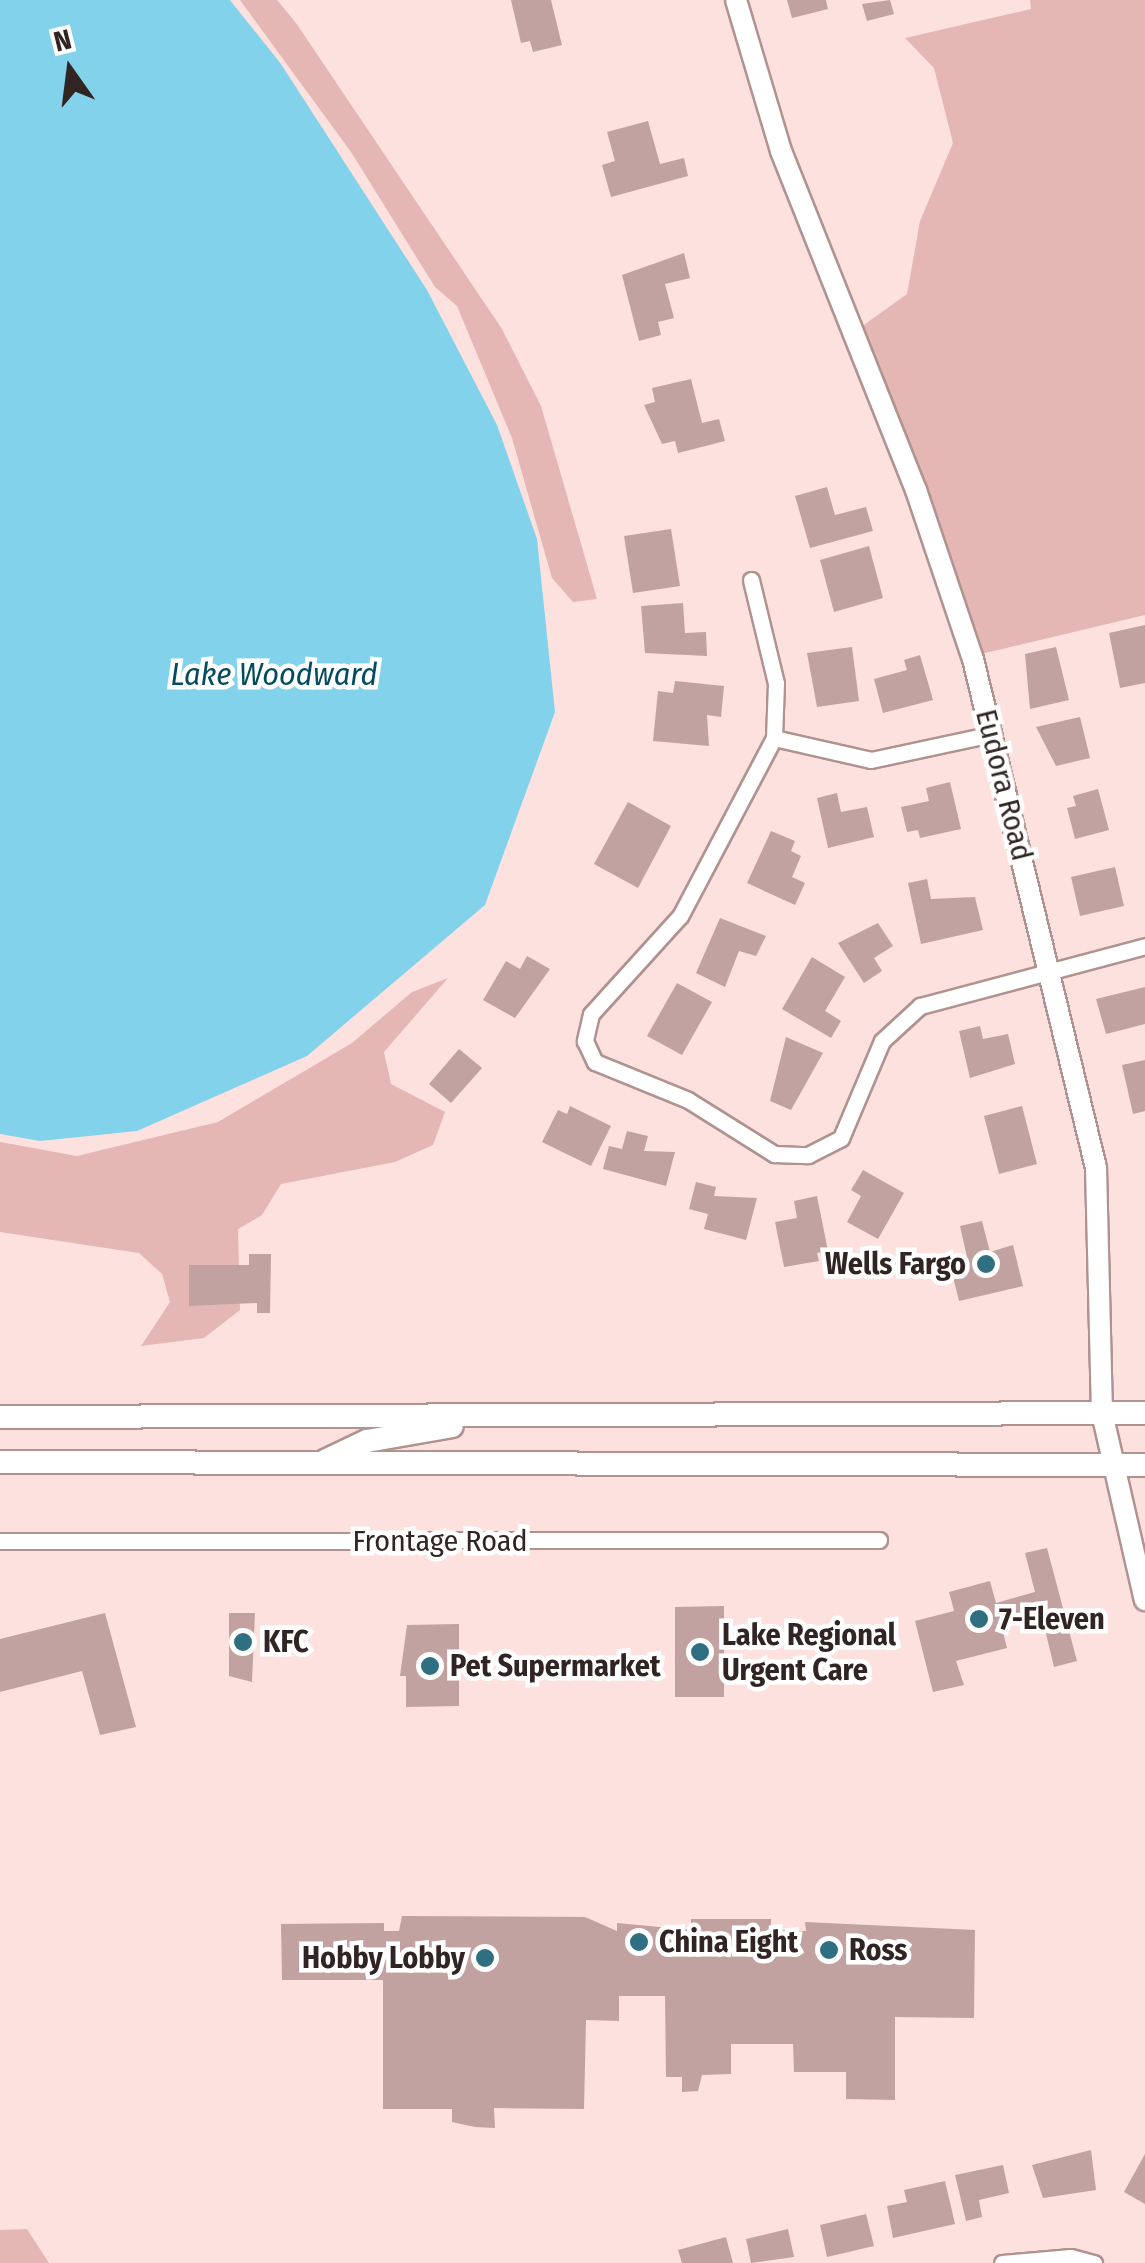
<!DOCTYPE html>
<style>
body{margin:0}
#map{position:relative;width:1145px;height:2263px;overflow:hidden;background:#fce1df;font-family:"Fira Sans Condensed",sans-serif}
div>[style]{position:absolute}
.green>*{inset:0;background:#e4b7b5}
.water>*{inset:0;background:#83d2eb}
.building>*{inset:0;background:#c1a2a0}
.roads{filter:drop-shadow(2px 0 #b09290) drop-shadow(-2px 0 #b09290) drop-shadow(0 2px #b09290) drop-shadow(0 -2px #b09290)}
.street>*{height:15px;margin:-7.5px;padding:0 7.5px;transform-origin:7.5px;border-radius:7.5px;background:#fff}
.secondary>*{height:20px;margin:-10px;padding:0 10px;transform-origin:10px;border-radius:10px;background:#fff}
.primary>*{height:22px;margin:-11px;padding:0 11px;transform-origin:11px;border-radius:11px;background:#fff}
.dots>*{width:28px;height:28px;translate:-50% -50%;box-sizing:border-box;border:5px solid #fff;border-radius:50%}
span{translate:-50% -50%;white-space:nowrap;text-align:center;line-height:1.15;-webkit-text-stroke:9px #fff;paint-order:stroke}
.street-label{font-size:30px;color:#312524}
.poi-label{font-size:30px;color:#312524;font-weight:700}
.right{translate:-100% -50%;text-align:right}
.left{translate:0 -50%;text-align:left}
.water-label{font-size:32px;color:#034c5d;font-style:italic}
.north{position:absolute;left:20px;top:20px;width:100px;height:100px;-webkit-text-stroke:8px #fff;paint-order:stroke;rotate:346deg;font-size:28px;font-weight:700;line-height:40px;text-align:center;color:#312524}
.north::after{content:'';display:block;margin:auto;width:35px;height:45px;background:#312524;clip-path:polygon(50% 0,100% 100%,50% 72%,0 100%)}
</style>
<div id="map">
<div class="green">
<div style="clip-path:polygon(240px 0,277px 0,296px 23px,502px 329px,541px 406px,597px 599px,573px 602px,552px 578px,512px 438px,457px 306px,435px 287px,351px 152px)"></div>
<div style="clip-path:polygon(1030px 0,1145px 0,1145px 615px,981px 654px,861px 327px,907px 294px,920px 221px,953px 143px,934px 68px,905px 38px,1031px 9px)"></div>
<div style="clip-path:polygon(448px 978px,384px 1052px,391px 1084px,445px 1112px,433px 1145px,395px 1162px,281px 1184px,262px 1215px,238px 1229px,240px 1310px,204px 1338px,141px 1346px,170px 1302px,162px 1274px,139px 1253px,0 1232px,0 1142px,77px 1156px,218px 1122px,352px 1043px,412px 992px)"></div>
<div style="clip-path:polygon(27px 2229px,49px 2263px,0 2263px,0 2230px)"></div>
</div>
<div class="water">
<div style="clip-path:polygon(0 0,230px 0,281px 64px,427px 290px,497px 425px,537px 539px,555px 712px,485px 905px,307px 1056px,137px 1131px,40px 1141px,0 1134px)"></div>
</div>
<div class="building">
<div style="clip-path:polygon(511px 0,551px 0,562px 45px,533px 52px,530px 41px,521px 43px)"></div>
<div style="clip-path:polygon(787px 0,826px 0,828px 9px,792px 18px)"></div>
<div style="clip-path:polygon(890px 0,894px 14px,867px 21px,862px 4px)"></div>
<div style="clip-path:polygon(648px 121px,660px 164px,684px 158px,688px 176px,611px 197px,602px 165px,615px 161px,607px 132px)"></div>
<div style="clip-path:polygon(684px 253px,690px 278px,665px 284px,674px 318px,658px 322px,661px 335px,639px 341px,622px 275px)"></div>
<div style="clip-path:polygon(691px 379px,702px 423px,719px 419px,725px 441px,678px 453px,675px 441px,662px 444px,644px 405px,655px 402px,652px 388px)"></div>
<div style="clip-path:polygon(827px 487px,835px 515px,866px 507px,873px 531px,810px 548px,795px 496px)"></div>
<div style="clip-path:polygon(671px 529px,680px 586px,633px 593px,624px 536px)"></div>
<div style="clip-path:polygon(869px 546px,883px 598px,834px 612px,820px 560px)"></div>
<div style="clip-path:polygon(683px 603px,685px 633px,706px 632px,707px 656px,645px 653px,641px 606px)"></div>
<div style="clip-path:polygon(1145px 625px,1145px 683px,1120px 688px,1109px 633px)"></div>
<div style="clip-path:polygon(852px 647px,859px 701px,817px 707px,807px 653px)"></div>
<div style="clip-path:polygon(1056px 647px,1069px 700px,1030px 709px,1025px 654px)"></div>
<div style="clip-path:polygon(920px 655px,933px 700px,883px 713px,874px 679px,907px 670px,904px 660px)"></div>
<div style="clip-path:polygon(675px 681px,724px 686px,721px 717px,707px 715px,709px 746px,653px 741px,658px 691px,673px 693px)"></div>
<div style="clip-path:polygon(1080px 717px,1090px 758px,1056px 766px,1036px 727px)"></div>
<div style="clip-path:polygon(950px 782px,961px 829px,920px 838px,918px 830px,907px 832px,901px 807px,929px 801px,926px 788px)"></div>
<div style="clip-path:polygon(1098px 789px,1109px 830px,1075px 839px,1067px 808px,1076px 806px,1073px 796px)"></div>
<div style="clip-path:polygon(837px 793px,841px 812px,867px 807px,874px 837px,828px 848px,817px 798px)"></div>
<div style="clip-path:polygon(628px 802px,671px 826px,638px 888px,594px 864px)"></div>
<div style="clip-path:polygon(771px 831px,795px 841px,791px 851px,801px 856px,792px 877px,805px 883px,795px 905px,747px 883px)"></div>
<div style="clip-path:polygon(1115px 867px,1124px 906px,1080px 916px,1071px 877px)"></div>
<div style="clip-path:polygon(927px 879px,931px 899px,975px 897px,983px 930px,921px 944px,908px 883px)"></div>
<div style="clip-path:polygon(720px 918px,766px 936px,756px 956px,739px 951px,725px 987px,696px 973px)"></div>
<div style="clip-path:polygon(878px 923px,893px 946px,874px 958px,882px 971px,864px 983px,838px 943px)"></div>
<div style="clip-path:polygon(527px 956px,550px 969px,515px 1018px,483px 1000px,506px 961px,520px 969px)"></div>
<div style="clip-path:polygon(812px 957px,845px 977px,825px 1011px,841px 1021px,831px 1038px,782px 1009px)"></div>
<div style="clip-path:polygon(677px 983px,712px 1002px,682px 1055px,647px 1036px)"></div>
<div style="clip-path:polygon(1145px 987px,1145px 1024px,1106px 1034px,1096px 999px)"></div>
<div style="clip-path:polygon(980px 1026px,983px 1039px,1008px 1034px,1015px 1064px,970px 1078px,959px 1031px)"></div>
<div style="clip-path:polygon(786px 1037px,823px 1053px,791px 1110px,770px 1101px)"></div>
<div style="clip-path:polygon(459px 1049px,482px 1068px,451px 1103px,429px 1084px)"></div>
<div style="clip-path:polygon(1145px 1060px,1145px 1111px,1133px 1114px,1122px 1065px)"></div>
<div style="clip-path:polygon(570px 1106px,611px 1126px,591px 1166px,542px 1142px,558px 1110px,567px 1114px)"></div>
<div style="clip-path:polygon(1022px 1106px,1037px 1164px,999px 1174px,984px 1116px)"></div>
<div style="clip-path:polygon(627px 1131px,648px 1136px,644px 1151px,675px 1152px,666px 1186px,603px 1169px,609px 1146px,622px 1149px)"></div>
<div style="clip-path:polygon(863px 1170px,904px 1193px,878px 1239px,847px 1222px,861px 1196px,851px 1190px)"></div>
<div style="clip-path:polygon(696px 1182px,716px 1187px,714px 1196px,757px 1198px,746px 1240px,704px 1229px,708px 1214px,689px 1209px)"></div>
<div style="clip-path:polygon(817px 1196px,828px 1251px,817px 1253px,819px 1261px,784px 1267px,775px 1222px,797px 1218px,794px 1201px)"></div>
<div style="clip-path:polygon(982px 1221px,990px 1252px,1013px 1245px,1023px 1286px,959px 1301px,949px 1261px,967px 1257px,960px 1226px)"></div>
<div style="clip-path:polygon(249px 1254px,271px 1254px,270px 1313px,257px 1313px,257px 1303px,189px 1306px,189px 1265px,249px 1265px)"></div>
<div style="clip-path:polygon(1047px 1548px,1077px 1661px,1054px 1667px,1042px 1617px,1002px 1628px,1007px 1648px,956px 1661px,964px 1685px,933px 1692px,915px 1621px,954px 1611px,949px 1592px,990px 1581px,996px 1603px,1035px 1592px,1025px 1553px)"></div>
<div style="clip-path:polygon(724px 1606px,724px 1697px,675px 1697px,675px 1607px)"></div>
<div style="clip-path:polygon(105px 1613px,136px 1727px,100px 1735px,82px 1671px,0 1692px,0 1639px)"></div>
<div style="clip-path:polygon(229px 1613px,255px 1613px,252px 1682px,229px 1676px)"></div>
<div style="clip-path:polygon(459px 1624px,459px 1706px,406px 1707px,406px 1676px,400px 1676px,407px 1625px)"></div>
<div style="clip-path:polygon(402px 1916px,585px 1917px,617px 1931px,617px 1923px,691px 1930px,691px 1919px,771px 1919px,771px 1930px,806px 1931px,805px 1922px,975px 1930px,974px 2018px,895px 2017px,895px 2100px,846px 2099px,846px 2072px,794px 2072px,793px 2044px,731px 2044px,731px 2074px,702px 2075px,698px 2091px,682px 2092px,682px 2077px,666px 2077px,665px 1996px,619px 1996px,619px 2021px,586px 2020px,584px 2109px,494px 2108px,495px 2128px,475px 2127px,452px 2122px,452px 2109px,383px 2109px,383px 1980px,282px 1980px,281px 1924px,384px 1923px,384px 1931px,399px 1931px)"></div>
<div style="clip-path:polygon(1091px 2150px,1096px 2190px,1043px 2198px,1032px 2165px)"></div>
<div style="clip-path:polygon(1145px 2154px,1145px 2204px,1124px 2192px)"></div>
<div style="clip-path:polygon(1003px 2165px,1009px 2193px,979px 2200px,982px 2217px,966px 2221px,955px 2175px)"></div>
<div style="clip-path:polygon(945px 2181px,955px 2224px,893px 2238px,887px 2206px,907px 2202px,904px 2190px)"></div>
<div style="clip-path:polygon(866px 2214px,874px 2246px,827px 2257px,820px 2225px)"></div>
<div style="clip-path:polygon(788px 2229px,794px 2257px,751px 2263px,746px 2239px)"></div>
<div style="clip-path:polygon(726px 2237px,733px 2263px,682px 2263px,678px 2250px)"></div>
</div>
<div class="roads">
<div class="street">
<div style="left:751px;top:580px;width:106px;rotate:76.4deg"></div>
<div style="left:776px;top:683px;width:55px;rotate:92.1deg"></div>
<div style="left:774px;top:738px;width:201px;rotate:117.8deg"></div>
<div style="left:680px;top:916px;width:132px;rotate:132.2deg"></div>
<div style="left:591px;top:1014px;width:28px;rotate:103deg"></div>
<div style="left:585px;top:1041px;width:23px;rotate:65deg"></div>
<div style="left:595px;top:1062px;width:100px;rotate:22.2deg"></div>
<div style="left:688px;top:1100px;width:102px;rotate:32.1deg"></div>
<div style="left:774px;top:1154px;width:34px;rotate:2deg"></div>
<div style="left:808px;top:1155px;width:37px;rotate:-27deg"></div>
<div style="left:841px;top:1138px;width:105px;rotate:-67.1deg"></div>
<div style="left:882px;top:1041px;width:52px;rotate:-42.6deg"></div>
<div style="left:920px;top:1006px;width:233px;rotate:-14.9deg"></div>
<div style="left:774px;top:738px;width:99px;rotate:12.8deg"></div>
<div style="left:871px;top:760px;width:124px;rotate:-12.1deg"></div>
<div style="left:0;top:1541px;width:879px;rotate:-0.07deg"></div>
<div style="left:1002px;top:2263px;width:69px;rotate:-5deg"></div>
<div style="left:1071px;top:2257px;width:24px;rotate:15deg"></div>
</div>
<div class="secondary">
<div style="left:736px;top:0;width:158px;rotate:73.4deg"></div>
<div style="left:781px;top:151px;width:365px;rotate:68.3deg"></div>
<div style="left:916px;top:490px;width:178px;rotate:71.4deg"></div>
<div style="left:973px;top:659px;width:524px;rotate:76.41deg"></div>
<div style="left:1096px;top:1168px;width:245px;rotate:88.6deg"></div>
<div style="left:1102px;top:1413px;width:192px;rotate:77.1deg"></div>
</div>
<div class="primary">
<div style="left:0;top:1417px;width:1145px;rotate:-0.2deg"></div>
<div style="left:325px;top:1461px;width:47px;rotate:-25.5deg"></div>
<div style="left:367px;top:1441px;width:86px;rotate:-10deg"></div>
<div style="left:0;top:1462px;width:1145px;rotate:0.15deg"></div>
</div>
</div>
<div class="dots">
<div style="left:986px;top:1264px;background:#2e6f82"></div>
<div style="left:979px;top:1619px;background:#2e6f82"></div>
<div style="left:243px;top:1642px;background:#2e6f82"></div>
<div style="left:700px;top:1652px;background:#2e6f82"></div>
<div style="left:430px;top:1666px;background:#2e6f82"></div>
<div style="left:639px;top:1942px;background:#2e6f82"></div>
<div style="left:829px;top:1950px;background:#2e6f82"></div>
<div style="left:485px;top:1958px;background:#2e6f82"></div>
</div>
<div class="street-label">
<span style="left:1004px;top:785px;rotate:76deg">Eudora Road</span>
<span style="left:440px;top:1541px">Frontage Road</span>
</div>
<div class="poi-label">
<span class="right" style="left:966px;top:1264px">Wells Fargo</span>
<span class="left" style="left:999px;top:1619px">7-Eleven</span>
<span class="left" style="left:722px;top:1652px">Lake Regional<br>Urgent Care</span>
<span class="left" style="left:263px;top:1642px">KFC</span>
<span class="left" style="left:450px;top:1666px">Pet Supermarket</span>
<span class="left" style="left:659px;top:1942px">China Eight</span>
<span class="left" style="left:849px;top:1950px">Ross</span>
<span class="right" style="left:465px;top:1958px">Hobby Lobby</span>
</div>
<div class="water-label">
<span style="left:274px;top:674px">Lake Woodward</span>
</div>
<div class="north">N</div>
</div>
